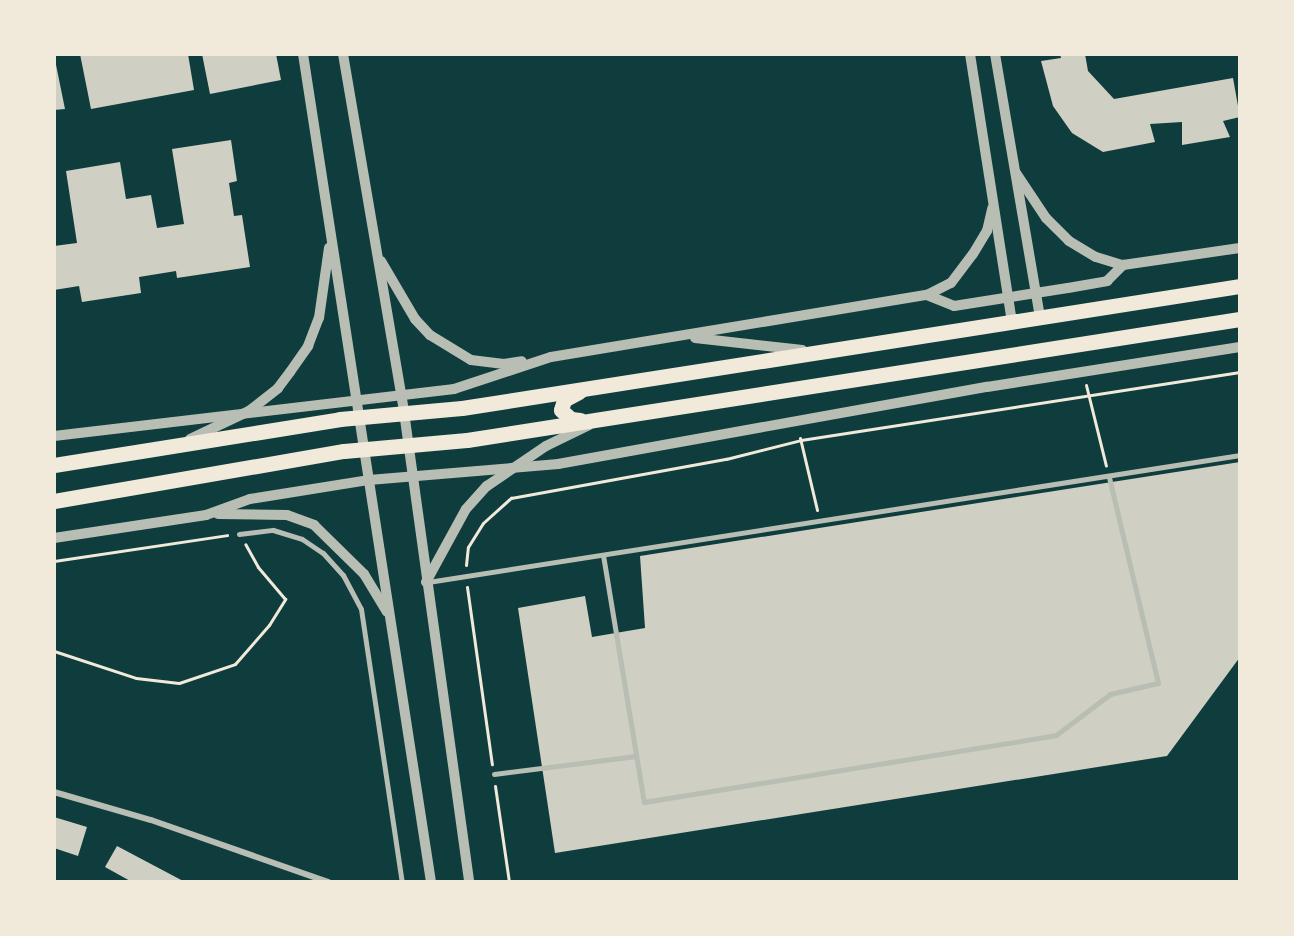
<!DOCTYPE html>
<style>
body{margin:0}
#map{position:relative;width:1294px;height:936px;overflow:hidden;background:#0f3d3e;font-family:"PT Sans",sans-serif}
div>[style]{position:absolute}
.building>*{inset:0;background:#cfcfc3}
.path>*{height:3px;margin:-1.5px;padding:0 1.5px;transform-origin:1.5px;border-radius:1.5px;background:#f1e9da}
.pedestrian>*{height:5px;margin:-2.5px;padding:0 2.5px;transform-origin:2.5px;border-radius:2.5px;background:#b8beb3}
.minor>*{height:6px;margin:-3px;padding:0 3px;transform-origin:3px;border-radius:3px;background:#b8beb3}
.tertiary>*{height:10px;margin:-5px;padding:0 5px;transform-origin:5px;border-radius:5px;background:#b8beb3}
.primary>*{height:15px;margin:-7.5px;padding:0 7.5px;transform-origin:7.5px;border-radius:7.5px;background:#f1e9da}
span{translate:-50% -50%;white-space:nowrap;text-align:center;line-height:1.15;-webkit-text-stroke:4.5px #f1e9da;paint-order:stroke}
.frame{position:absolute;inset:0;border:56px solid #f1e9da;pointer-events:none}
</style>
<div id="map">
<div class="building">
<div style="clip-path:polygon(80px 54px,188px 54px,194px 90px,91px 109px)"></div>
<div style="clip-path:polygon(202px 54px,276px 54px,281px 80px,210px 94px)"></div>
<div style="clip-path:polygon(1060px 54px,1085px 54px,1088px 71px,1114px 99px,1233px 78px,1240px 117px,1223px 121px,1230px 137px,1182px 145px,1182px 122px,1150px 124px,1155px 142px,1103px 152px,1072px 133px,1053px 106px,1041px 61px,1061px 58px)"></div>
<div style="clip-path:polygon(54px 55px,65px 109px,54px 110px)"></div>
<div style="clip-path:polygon(231px 140px,237px 181px,229px 183px,234px 216px,242px 215px,250px 267px,177px 278px,176px 271px,139px 277px,141px 293px,82px 302px,79px 286px,54px 290px,54px 246px,77px 243px,66px 171px,120px 162px,126px 199px,151px 195px,157px 228px,184px 224px,172px 149px)"></div>
<div style="clip-path:polygon(1240px 462px,1240px 657px,1167px 756px,555px 853px,518px 608px,585px 596px,592px 637px,645px 628px,640px 556px)"></div>
<div style="clip-path:polygon(54px 817px,87px 827px,78px 856px,54px 848px)"></div>
<div style="clip-path:polygon(117px 846px,185px 882px,132px 882px,105px 867px)"></div>
</div>
<div class="path">
<div style="left:1086px;top:385px;width:83px;rotate:76.1deg"></div>
<div style="left:800px;top:438px;width:74px;rotate:76.7deg"></div>
<div style="left:54px;top:561px;width:175px;rotate:-8.5deg"></div>
<div style="left:466px;top:565px;width:18px;rotate:-84deg"></div>
<div style="left:468px;top:547px;width:28px;rotate:-58deg"></div>
<div style="left:483px;top:523px;width:38px;rotate:-42deg"></div>
<div style="left:511px;top:498px;width:219px;rotate:-10.3deg"></div>
<div style="left:726px;top:459px;width:77px;rotate:-14.2deg"></div>
<div style="left:801px;top:440px;width:444px;rotate:-8.8deg"></div>
<div style="left:467px;top:587px;width:179px;rotate:82deg"></div>
<div style="left:54px;top:651px;width:86px;rotate:18.2deg"></div>
<div style="left:136px;top:678px;width:43px;rotate:6.6deg"></div>
<div style="left:179px;top:683px;width:59px;rotate:-18.7deg"></div>
<div style="left:235px;top:664px;width:52px;rotate:-48.9deg"></div>
<div style="left:269px;top:625px;width:31px;rotate:-58deg"></div>
<div style="left:285px;top:599px;width:42px;rotate:-130.2deg"></div>
<div style="left:258px;top:567px;width:26px;rotate:-119deg"></div>
<div style="left:495px;top:786px;width:97px;rotate:81.7deg"></div>
</div>
<div class="pedestrian">
<div style="left:239px;top:534px;width:34px;rotate:-7deg"></div>
<div style="left:273px;top:530px;width:30px;rotate:17deg"></div>
<div style="left:302px;top:539px;width:25px;rotate:34deg"></div>
<div style="left:323px;top:553px;width:30px;rotate:48deg"></div>
<div style="left:343px;top:575px;width:38px;rotate:62deg"></div>
<div style="left:361px;top:609px;width:276px;rotate:81.5deg"></div>
<div style="left:603px;top:555px;width:250px;rotate:80.6deg"></div>
<div style="left:644px;top:802px;width:417px;rotate:-9.2deg"></div>
<div style="left:1056px;top:735px;width:68px;rotate:-37.2deg"></div>
<div style="left:1110px;top:694px;width:49px;rotate:-12.9deg"></div>
<div style="left:1158px;top:683px;width:211px;rotate:-103.4deg"></div>
<div style="left:428px;top:582px;width:822px;rotate:-8.89deg"></div>
<div style="left:494px;top:774px;width:143px;rotate:-7.2deg"></div>
</div>
<div class="minor">
<div style="left:54px;top:792px;width:101px;rotate:16.1deg"></div>
<div style="left:151px;top:820px;width:188px;rotate:19.3deg"></div>
</div>
<div class="tertiary">
<div style="left:303px;top:54px;width:838px;rotate:81.21deg"></div>
<div style="left:343px;top:54px;width:363px;rotate:80.3deg"></div>
<div style="left:404px;top:412px;width:474px;rotate:82.1deg"></div>
<div style="left:970px;top:54px;width:271px;rotate:81.1deg"></div>
<div style="left:995px;top:54px;width:267px;rotate:80.3deg"></div>
<div style="left:1016px;top:173px;width:54px;rotate:56.3deg"></div>
<div style="left:1046px;top:218px;width:33px;rotate:45deg"></div>
<div style="left:1069px;top:241px;width:31px;rotate:31deg"></div>
<div style="left:1096px;top:257px;width:28px;rotate:17deg"></div>
<div style="left:381px;top:261px;width:67px;rotate:59.6deg"></div>
<div style="left:415px;top:319px;width:22px;rotate:47deg"></div>
<div style="left:430px;top:335px;width:48px;rotate:31.4deg"></div>
<div style="left:471px;top:360px;width:33px;rotate:7deg"></div>
<div style="left:504px;top:364px;width:18px;rotate:-9deg"></div>
<div style="left:927px;top:295px;width:27px;rotate:-27deg"></div>
<div style="left:951px;top:283px;width:36px;rotate:-53deg"></div>
<div style="left:973px;top:254px;width:27px;rotate:-59deg"></div>
<div style="left:987px;top:231px;width:23px;rotate:-77deg"></div>
<div style="left:695px;top:338px;width:108px;rotate:6.4deg"></div>
<div style="left:54px;top:436px;width:403px;rotate:-6.7deg"></div>
<div style="left:454px;top:389px;width:102px;rotate:-18.3deg"></div>
<div style="left:551px;top:357px;width:381px;rotate:-9.4deg"></div>
<div style="left:927px;top:295px;width:29px;rotate:22deg"></div>
<div style="left:954px;top:306px;width:115px;rotate:-9deg"></div>
<div style="left:1068px;top:288px;width:40px;rotate:-10deg"></div>
<div style="left:1107px;top:281px;width:23px;rotate:-45deg"></div>
<div style="left:1123px;top:265px;width:118px;rotate:-8.3deg"></div>
<div style="left:190px;top:439px;width:65px;rotate:-25.4deg"></div>
<div style="left:249px;top:411px;width:37px;rotate:-38deg"></div>
<div style="left:278px;top:388px;width:20px;rotate:-53deg"></div>
<div style="left:290px;top:372px;width:32px;rotate:-55deg"></div>
<div style="left:308px;top:346px;width:30px;rotate:-69deg"></div>
<div style="left:319px;top:318px;width:71px;rotate:-81.9deg"></div>
<div style="left:218px;top:514px;width:69px;rotate:0.8deg"></div>
<div style="left:287px;top:515px;width:29px;rotate:20deg"></div>
<div style="left:314px;top:525px;width:70px;rotate:44.4deg"></div>
<div style="left:364px;top:574px;width:44px;rotate:58.8deg"></div>
<div style="left:54px;top:538px;width:154px;rotate:-8.6deg"></div>
<div style="left:206px;top:515px;width:47px;rotate:-20deg"></div>
<div style="left:250px;top:499px;width:121px;rotate:-9.1deg"></div>
<div style="left:369px;top:480px;width:190px;rotate:-4.8deg"></div>
<div style="left:558px;top:464px;width:436px;rotate:-10.2deg"></div>
<div style="left:987px;top:387px;width:256px;rotate:-9deg"></div>
<div style="left:426px;top:582px;width:83px;rotate:-61.3deg"></div>
<div style="left:466px;top:509px;width:31px;rotate:-48deg"></div>
<div style="left:487px;top:486px;width:71px;rotate:-34.1deg"></div>
<div style="left:546px;top:446px;width:48px;rotate:-26deg"></div>
</div>
<div class="primary">
<div style="left:579px;top:392px;width:17px;rotate:152deg"></div>
<div style="left:564px;top:400px;width:10px;rotate:107deg"></div>
<div style="left:561px;top:410px;width:13px;rotate:42deg"></div>
<div style="left:571px;top:419px;width:9px;rotate:6deg"></div>
<div style="left:54px;top:465px;width:290px;rotate:-9.1deg"></div>
<div style="left:340px;top:419px;width:122px;rotate:-5.2deg"></div>
<div style="left:462px;top:408px;width:788px;rotate:-8.91deg"></div>
<div style="left:54px;top:501px;width:294px;rotate:-9.8deg"></div>
<div style="left:344px;top:451px;width:123px;rotate:-5.1deg"></div>
<div style="left:467px;top:440px;width:782px;rotate:-8.9deg"></div>
</div>
<div class="frame"></div>
</div>
